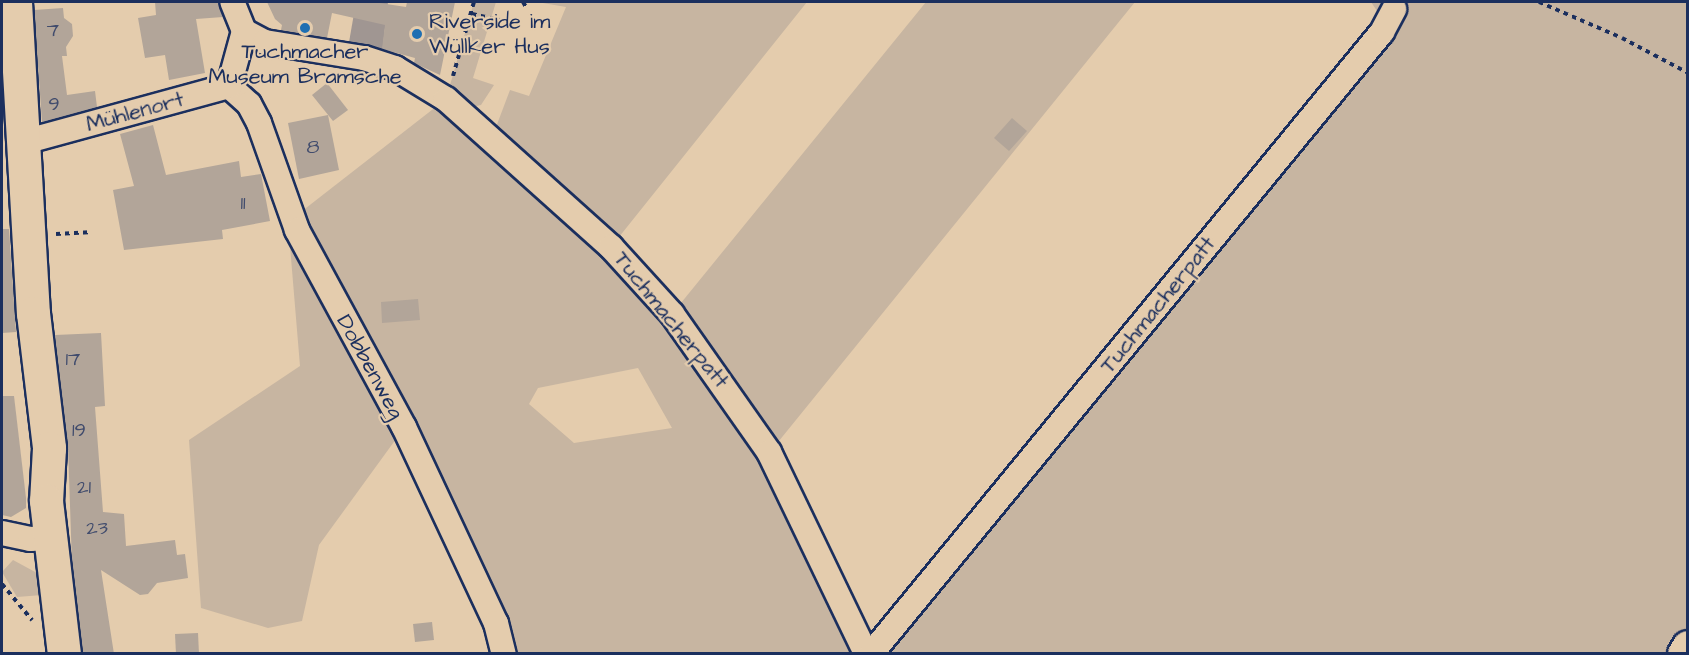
<!DOCTYPE html>
<meta charset="utf-8">
<style>
body{margin:0}
#map{position:relative;width:1689px;height:655px;overflow:hidden;background:#e4ccad;font-family:"Architects Daughter",sans-serif}
div>[style]{position:absolute}
.green>*{inset:0;background:#c7b5a1}
.water>*{inset:0;background:#a09692}
.building>*{inset:0;background:#b2a599}
.path>*{height:4px;margin-top:-2px;transform-origin:0;background:repeating-linear-gradient(90deg,#1b2f5e 0 4.5px,transparent 0 9px)}
.roads{filter:drop-shadow(2px 0 #1b2f5e) drop-shadow(-2px 0 #1b2f5e) drop-shadow(0 2px #1b2f5e) drop-shadow(0 -2px #1b2f5e)}
.street>*{height:24px;margin:-12px;padding:0 12px;transform-origin:12px;border-radius:12px;background:#e4ccad}
.secondary>*{height:33px;margin:-16.5px;padding:0 16.5px;transform-origin:16.5px;border-radius:16.5px;background:#e4ccad}
.highway>*{height:33px;margin:-16.5px;padding:0 16.5px;transform-origin:16.5px;border-radius:16.5px;background:#e4ccad}
.dots>*{width:16px;height:16px;translate:-50% -50%;box-sizing:border-box;border:3px solid #e4ccad;border-radius:50%}
span{translate:-50% -50%;white-space:nowrap;text-align:center;line-height:1.15;-webkit-text-stroke:4.5px #e4ccad;paint-order:stroke}
.number-label{font-size:20px;color:#414c6d}
.number-label span{-webkit-text-stroke-width:0}
.poi-label{font-size:22px;color:#1b2f5e}
.left{translate:0 -50%;text-align:left}
.street-label{font-size:22px;color:#1b2f5e}
.frame{position:absolute;inset:0;border:3px solid #1b2f5e;pointer-events:none}
</style>
<div id="map">
<div class="green">
<div style="clip-path:polygon(evenodd,474px 2px,496px 2px,473px 78px,494px 85px,481px 105px,472px 107px,500px 138px,496px 127px,510px 90px,529px 96px,566px 7px,537px 2px,807px 2px,611px 247px,672px 314px,926px 2px,1135px 2px,770px 452px,866px 653px,504px 653px,404px 428px,319px 545px,302px 621px,268px 628px,201px 608px,189px 440px,300px 366px,288px 222px,446px 99px,474px 2px,638px 368px,672px 428px,574px 443px,529px 404px,538px 388px,638px 368px)"></div>
<div style="clip-path:polygon(1371px 2px,1687px 2px,1687px 653px,871px 654px,1382px 32px,1379px 14px)"></div>
<div style="clip-path:polygon(13px 560px,37px 573px,42px 595px,17px 597px,2px 572px)"></div>
</div>
<div class="water">
<div style="clip-path:polygon(356px 2px,388px 2px,382px 54px,348px 48px)"></div>
</div>
<div class="building">
<div style="clip-path:polygon(155px 2px,218px 2px,223px 17px,196px 19px,205px 73px,169px 80px,165px 55px,145px 58px,138px 18px,156px 15px)"></div>
<div style="clip-path:polygon(267px 2px,373px 2px,406px 7px,407px 2px,455px 2px,440px 75px,414px 63px,415px 58px,382px 49px,385px 25px,332px 13px,327px 38px,281px 30px,282px 25px,275px 19px)"></div>
<div style="clip-path:polygon(63px 8px,64px 18px,72px 24px,73px 36px,66px 47px,67px 56px,62px 56px,67px 95px,95px 91px,97px 107px,42px 122px,34px 10px)"></div>
<div style="clip-path:polygon(327px 83px,348px 110px,333px 121px,312px 95px)"></div>
<div style="clip-path:polygon(328px 115px,339px 170px,299px 179px,288px 123px)"></div>
<div style="clip-path:polygon(1012px 118px,1027px 131px,1009px 151px,994px 138px)"></div>
<div style="clip-path:polygon(153px 125px,166px 175px,239px 161px,241px 177px,261px 174px,270px 221px,222px 230px,223px 239px,124px 250px,113px 190px,134px 186px,120px 134px)"></div>
<div style="clip-path:polygon(2px 229px,9px 229px,16px 332px,2px 333px)"></div>
<div style="clip-path:polygon(418px 299px,420px 320px,382px 323px,381px 302px)"></div>
<div style="clip-path:polygon(101px 333px,105px 406px,95px 407px,103px 512px,124px 514px,126px 546px,175px 540px,177px 555px,185px 554px,188px 578px,157px 583px,148px 594px,140px 595px,101px 570px,114px 654px,82px 654px,72px 565px,68px 446px,55px 335px)"></div>
<div style="clip-path:polygon(2px 396px,14px 396px,26px 498px,26px 508px,11px 517px,2px 515px)"></div>
<div style="clip-path:polygon(432px 622px,434px 640px,415px 642px,413px 624px)"></div>
<div style="clip-path:polygon(198px 633px,199px 654px,176px 654px,175px 634px)"></div>
</div>
<div class="path">
<div style="left:523px;top:2px;width:6px;rotate:59deg"></div>
<div style="left:1539px;top:2px;width:90px;rotate:23.4deg"></div>
<div style="left:1622px;top:38px;width:75px;rotate:27.9deg"></div>
<div style="left:472px;top:14px;width:51px;rotate:12.4deg"></div>
<div style="left:453px;top:76px;width:77px;rotate:-74.2deg"></div>
<div style="left:56px;top:234px;width:33px;rotate:-3deg"></div>
<div style="left:2px;top:584px;width:47px;rotate:50.2deg"></div>
</div>
<div class="roads">
<div class="street">
<div style="left:244px;top:31px;width:24px;rotate:28deg"></div>
<div style="left:265px;top:42px;width:100px;rotate:9.2deg"></div>
<div style="left:364px;top:58px;width:33px;rotate:18deg"></div>
<div style="left:395px;top:68px;width:60px;rotate:31.3deg"></div>
<div style="left:446px;top:99px;width:222px;rotate:41.9deg"></div>
<div style="left:611px;top:247px;width:91px;rotate:47.7deg"></div>
<div style="left:672px;top:314px;width:169px;rotate:54.9deg"></div>
<div style="left:769px;top:452px;width:224px;rotate:64.3deg"></div>
<div style="left:229px;top:86px;width:27px;rotate:42deg"></div>
<div style="left:249px;top:104px;width:21px;rotate:62deg"></div>
<div style="left:259px;top:123px;width:114px;rotate:70.4deg"></div>
<div style="left:297px;top:230px;width:224px;rotate:61.5deg"></div>
<div style="left:404px;top:427px;width:217px;rotate:64.9deg"></div>
<div style="left:496px;top:623px;width:32px;rotate:76deg"></div>
<div style="left:229px;top:86px;width:57px;rotate:-74.7deg"></div>
<div style="left:244px;top:31px;width:31px;rotate:-112deg"></div>
<div style="left:24px;top:142px;width:213px;rotate:-15.3deg"></div>
<div style="left:2px;top:533px;width:29px;rotate:12deg"></div>
<div style="left:30px;top:539px;width:20px;rotate:-3deg"></div>
<div style="left:871px;top:654px;width:805px;rotate:-50.6deg"></div>
<div style="left:1382px;top:32px;width:26px;rotate:-62deg"></div>
</div>
<div class="secondary">
<div style="left:15px;top:2px;width:312px;rotate:86.7deg"></div>
<div style="left:33px;top:313px;width:136px;rotate:83.2deg"></div>
<div style="left:49px;top:448px;width:53px;rotate:93.2deg"></div>
<div style="left:46px;top:501px;width:154px;rotate:83.3deg"></div>
</div>
<div class="highway">
<div style="left:1684px;top:654px;width:8px;rotate:-60deg"></div>
</div>
</div>
<div class="dots">
<div style="left:305px;top:28px;background:#1f6fb2"></div>
<div style="left:417px;top:34px;background:#1f6fb2"></div>
</div>
<div class="number-label">
<span style="left:53px;top:30px">7</span>
<span style="left:54px;top:104px">9</span>
<span style="left:313px;top:147px">8</span>
<span style="left:243px;top:203px">11</span>
<span style="left:73px;top:359px">17</span>
<span style="left:79px;top:430px">19</span>
<span style="left:84px;top:487px">21</span>
<span style="left:97px;top:528px">23</span>
</div>
<div class="poi-label">
<span class="left" style="left:429px;top:34px">Riverside im<br>Wüllker Hus</span>
<span style="left:305px;top:64px">Tuchmacher<br>Museum Bramsche</span>
</div>
<div class="street-label">
<span style="left:135px;top:112px;rotate:-15deg">Mühlenort</span>
<span style="left:1158px;top:305px;rotate:-51deg">Tuchmacherpatt</span>
<span style="left:671px;top:320px;rotate:51deg">Tuchmacherpatt</span>
<span style="left:370px;top:367px;rotate:61deg">Dobbenweg</span>
</div>
<div class="frame"></div>
</div>
